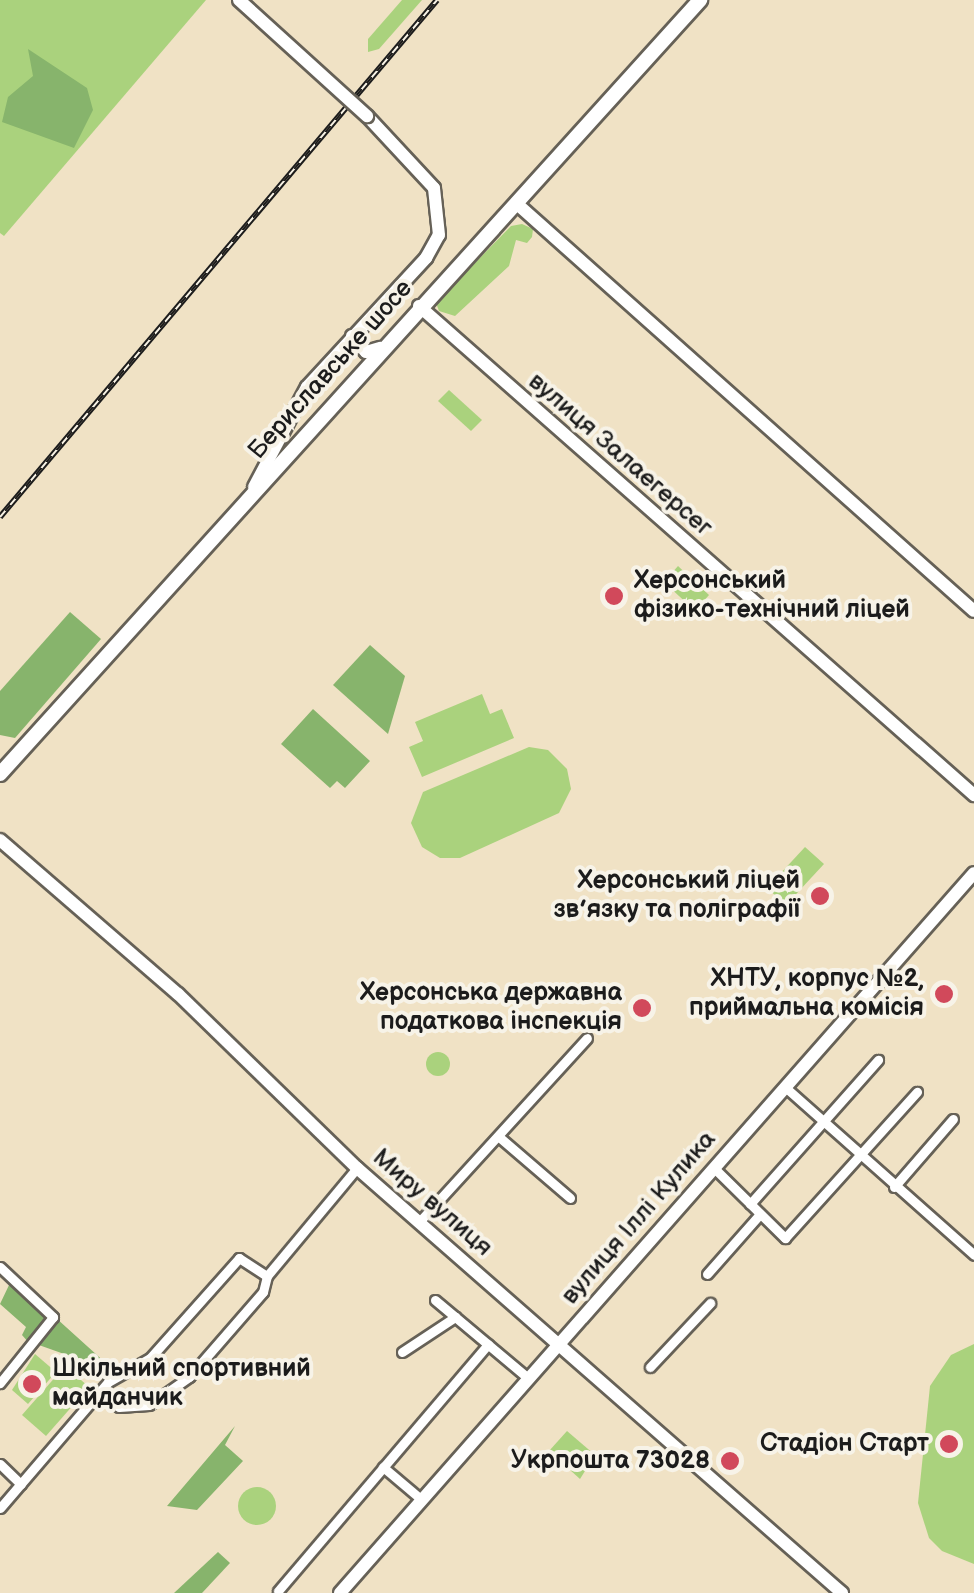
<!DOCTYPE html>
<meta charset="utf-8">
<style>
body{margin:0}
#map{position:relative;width:974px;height:1593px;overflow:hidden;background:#f0e2c5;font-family:"Balsamiq Sans",sans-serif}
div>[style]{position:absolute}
.green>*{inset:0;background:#aad27d}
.round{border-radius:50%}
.forest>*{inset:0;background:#87b46c}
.roads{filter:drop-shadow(2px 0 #666157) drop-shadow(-2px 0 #666157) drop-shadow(0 2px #666157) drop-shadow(0 -2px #666157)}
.street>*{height:9px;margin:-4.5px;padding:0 4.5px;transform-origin:4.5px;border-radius:4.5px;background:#fff}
.secondary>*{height:12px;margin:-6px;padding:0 6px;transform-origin:6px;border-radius:6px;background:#fff}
.primary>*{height:14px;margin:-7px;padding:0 7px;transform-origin:7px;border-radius:7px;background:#fff}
.rail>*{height:6px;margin-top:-3px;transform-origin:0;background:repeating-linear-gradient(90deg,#f7f3e8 0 8px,#1c1c1c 0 16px);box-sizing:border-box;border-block:2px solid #1c1c1c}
.bridges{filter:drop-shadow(2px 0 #666157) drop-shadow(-2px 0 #666157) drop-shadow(0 2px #666157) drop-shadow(0 -2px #666157)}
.secondary-bridge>*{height:12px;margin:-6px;padding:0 6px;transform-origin:6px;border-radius:6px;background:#fff}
.dots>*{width:28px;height:28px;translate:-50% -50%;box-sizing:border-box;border:5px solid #f7f3e8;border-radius:50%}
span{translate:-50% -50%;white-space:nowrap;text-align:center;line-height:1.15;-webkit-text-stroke:8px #f7f3e8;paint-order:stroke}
.street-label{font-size:25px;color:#1c1c1c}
.poi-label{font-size:25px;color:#1c1c1c;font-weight:700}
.left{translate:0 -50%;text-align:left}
.right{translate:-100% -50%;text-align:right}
</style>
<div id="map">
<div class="green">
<div style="clip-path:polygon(0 0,206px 0,4px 236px,0 233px)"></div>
<div style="clip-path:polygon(402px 0,422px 0,379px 49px,368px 52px,368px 39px)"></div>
<div style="clip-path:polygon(522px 224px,533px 229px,532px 237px,527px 243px,516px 240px,509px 266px,455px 316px,439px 311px,436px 303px,511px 226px)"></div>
<div style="clip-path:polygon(449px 390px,482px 420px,471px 431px,438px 401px)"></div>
<div style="clip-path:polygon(678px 566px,709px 595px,695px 611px,664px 582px)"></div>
<div style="clip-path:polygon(482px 694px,490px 714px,502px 709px,514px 738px,422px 777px,409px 747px,423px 741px,415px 722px)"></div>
<div style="clip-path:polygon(529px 747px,548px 750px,567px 769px,571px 789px,559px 813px,460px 858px,440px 858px,422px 847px,411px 823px,423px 792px)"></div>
<div style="clip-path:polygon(805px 847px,824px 864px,786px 905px,767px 888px)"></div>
<div class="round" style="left:426px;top:1052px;width:24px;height:24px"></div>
<div style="clip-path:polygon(974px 1344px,974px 1564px,942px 1551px,929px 1538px,918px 1503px,930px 1386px,951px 1355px)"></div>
<div style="clip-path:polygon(35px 1354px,56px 1372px,28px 1404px,12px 1390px)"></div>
<div style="clip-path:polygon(65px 1366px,89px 1387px,46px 1436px,22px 1415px)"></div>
<div style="clip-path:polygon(567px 1431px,595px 1455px,580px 1479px,549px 1451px)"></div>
<div class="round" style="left:238px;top:1487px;width:38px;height:38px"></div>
</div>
<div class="forest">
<div style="clip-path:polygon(28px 49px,87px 88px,93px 110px,74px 148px,2px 122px,8px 97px,33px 76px)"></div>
<div style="clip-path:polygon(70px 612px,101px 639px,15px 738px,0 735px,0 691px)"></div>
<div style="clip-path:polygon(370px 645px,405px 676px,388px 734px,333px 685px)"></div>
<div style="clip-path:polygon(313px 709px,370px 761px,345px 788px,337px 781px,330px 788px,281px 744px)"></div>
<div style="clip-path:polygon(10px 1283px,47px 1318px,29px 1343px,22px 1335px,26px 1327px,0 1304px)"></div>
<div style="clip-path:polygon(56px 1318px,108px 1365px,100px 1374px,81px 1360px,36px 1344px)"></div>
<div style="clip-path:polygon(235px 1426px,225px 1445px,243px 1461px,197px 1510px,167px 1506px)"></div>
<div style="clip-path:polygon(218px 1552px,230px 1563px,202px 1593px,174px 1593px)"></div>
</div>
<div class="roads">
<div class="street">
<div style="left:785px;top:1087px;width:253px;rotate:41.6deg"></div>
<div style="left:498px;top:1136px;width:95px;rotate:40.7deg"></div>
<div style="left:714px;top:1168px;width:100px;rotate:44.6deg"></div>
<div style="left:785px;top:1238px;width:197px;rotate:-47.9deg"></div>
<div style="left:894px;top:1187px;width:90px;rotate:-49.1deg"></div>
<div style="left:750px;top:1204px;width:193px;rotate:-48.4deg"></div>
<div style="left:419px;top:1222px;width:249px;rotate:-47.6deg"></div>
<div style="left:0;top:1267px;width:73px;rotate:43.3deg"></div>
<div style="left:53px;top:1317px;width:85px;rotate:128.8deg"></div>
<div style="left:707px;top:1274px;width:80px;rotate:-48.5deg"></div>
<div style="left:435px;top:1300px;width:121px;rotate:40deg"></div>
<div style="left:402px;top:1352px;width:64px;rotate:-33.4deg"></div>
<div style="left:650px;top:1367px;width:88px;rotate:-46.8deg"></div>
<div style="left:99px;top:1393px;width:24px;rotate:35deg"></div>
<div style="left:119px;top:1407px;width:30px;rotate:-4deg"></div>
<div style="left:149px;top:1405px;width:49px;rotate:-35deg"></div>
<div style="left:189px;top:1377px;width:113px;rotate:-49deg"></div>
<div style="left:263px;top:1292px;width:16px;rotate:-76deg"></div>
<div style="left:0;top:1464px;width:29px;rotate:44deg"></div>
<div style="left:383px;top:1467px;width:51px;rotate:40.2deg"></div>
<div style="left:0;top:1508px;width:166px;rotate:-49.4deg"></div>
<div style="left:108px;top:1382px;width:48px;rotate:-29.7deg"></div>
<div style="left:150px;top:1358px;width:134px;rotate:-48.3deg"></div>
<div style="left:239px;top:1258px;width:33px;rotate:33deg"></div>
<div style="left:267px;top:1276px;width:141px;rotate:-50.2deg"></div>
<div style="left:278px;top:1591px;width:324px;rotate:-49.6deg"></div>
</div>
<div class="secondary">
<div style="left:516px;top:203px;width:613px;rotate:41.7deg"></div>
<div style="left:419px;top:306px;width:740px;rotate:41.38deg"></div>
<div style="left:352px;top:336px;width:21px;rotate:49deg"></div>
<div style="left:366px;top:352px;width:15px;rotate:-16deg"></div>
<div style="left:254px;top:487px;width:113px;rotate:-62.1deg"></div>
<div style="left:307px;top:387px;width:176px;rotate:-47.3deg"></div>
<div style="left:426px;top:258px;width:26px;rotate:-61deg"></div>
<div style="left:439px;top:235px;width:47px;rotate:-96.1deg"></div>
<div style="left:434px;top:188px;width:98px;rotate:-132.9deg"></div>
<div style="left:0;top:840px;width:235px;rotate:40.9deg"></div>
<div style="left:178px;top:994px;width:250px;rotate:44.2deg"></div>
<div style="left:357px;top:1168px;width:645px;rotate:41.23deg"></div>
<div style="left:340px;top:1593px;width:959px;rotate:-48.63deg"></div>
</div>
<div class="primary">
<div style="left:0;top:774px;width:1044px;rotate:-47.87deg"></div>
</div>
</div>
<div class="rail">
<div style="left:0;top:517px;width:677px;rotate:-49.79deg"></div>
</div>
<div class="bridges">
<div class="secondary-bridge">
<div style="left:239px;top:0;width:173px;rotate:42.2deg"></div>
</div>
</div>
<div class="dots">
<div style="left:614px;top:596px;background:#d1495b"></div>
<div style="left:820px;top:896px;background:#d1495b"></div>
<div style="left:944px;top:994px;background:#d1495b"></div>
<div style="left:642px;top:1008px;background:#d1495b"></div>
<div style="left:32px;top:1384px;background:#d1495b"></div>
<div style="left:949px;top:1444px;background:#d1495b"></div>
<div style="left:730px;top:1461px;background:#d1495b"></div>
</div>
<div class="street-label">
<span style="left:331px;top:370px;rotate:-48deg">Бериславське шосе</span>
<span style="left:620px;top:455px;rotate:41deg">вулиця Залаегерсег</span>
<span style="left:432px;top:1203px;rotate:41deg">Миру вулиця</span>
<span style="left:639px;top:1218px;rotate:-49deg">вулиця Іллі Кулика</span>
</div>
<div class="poi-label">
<span class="left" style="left:634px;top:596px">Херсонський<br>фізико-технічний ліцей</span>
<span class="right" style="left:800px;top:896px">Херсонський ліцей<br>зв’язку та поліграфії</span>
<span class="right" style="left:924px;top:994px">ХНТУ, корпус №2,<br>приймальна комісія</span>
<span class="right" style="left:622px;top:1008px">Херсонська державна<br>податкова інспекція</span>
<span class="left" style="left:52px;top:1384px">Шкільний спортивний<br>майданчик</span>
<span class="right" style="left:929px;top:1444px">Стадіон Старт</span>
<span class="right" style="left:710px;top:1461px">Укрпошта 73028</span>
</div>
</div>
